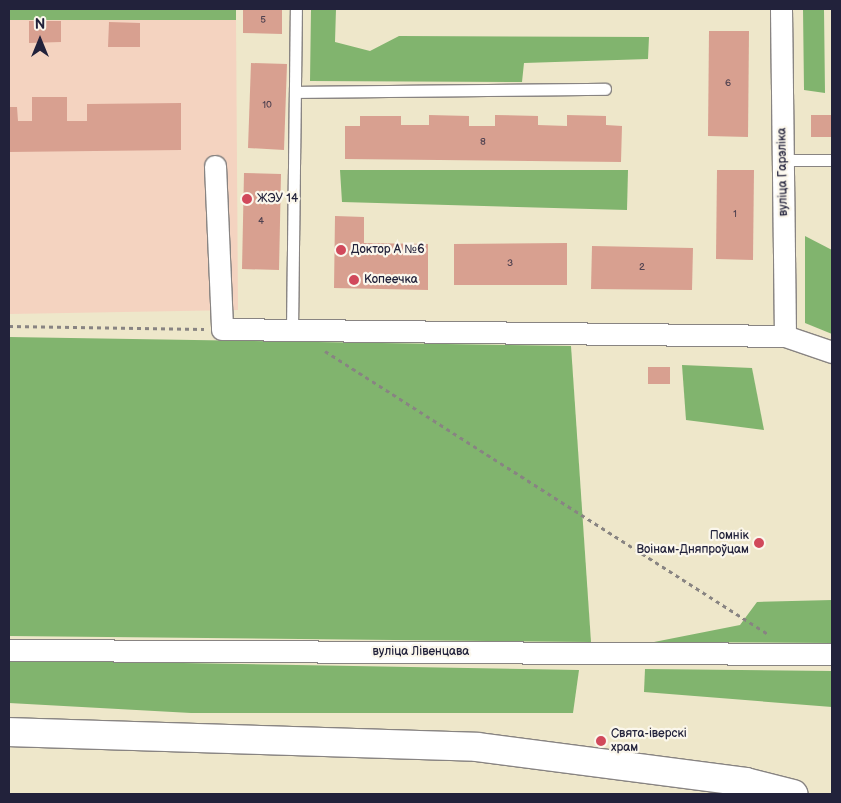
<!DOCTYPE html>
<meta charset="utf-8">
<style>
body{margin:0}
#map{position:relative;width:841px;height:803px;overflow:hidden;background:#eee7ca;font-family:"Balsamiq Sans",sans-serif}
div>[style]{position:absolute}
.built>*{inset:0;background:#f4d3c0}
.forest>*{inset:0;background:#81b46e}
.building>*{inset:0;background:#d8a090}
.path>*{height:3px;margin-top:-1.5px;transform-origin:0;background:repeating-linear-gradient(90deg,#888482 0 4px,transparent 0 8px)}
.roads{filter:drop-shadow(1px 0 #888482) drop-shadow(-1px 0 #888482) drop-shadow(0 1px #888482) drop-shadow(0 -1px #888482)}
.service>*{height:11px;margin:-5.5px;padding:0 5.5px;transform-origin:5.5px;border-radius:5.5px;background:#fff}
.minor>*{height:21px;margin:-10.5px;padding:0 10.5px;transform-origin:10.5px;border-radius:10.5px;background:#fff}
.tertiary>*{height:28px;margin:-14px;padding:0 14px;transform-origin:14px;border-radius:14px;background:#fff}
.dots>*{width:14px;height:14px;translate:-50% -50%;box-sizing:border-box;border:2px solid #fbf7ec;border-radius:50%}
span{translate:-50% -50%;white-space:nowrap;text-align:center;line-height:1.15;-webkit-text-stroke:4.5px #fbf7ec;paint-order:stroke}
.number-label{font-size:10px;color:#504250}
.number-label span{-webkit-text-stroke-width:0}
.street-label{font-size:12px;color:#22223b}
.poi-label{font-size:12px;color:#22223b}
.left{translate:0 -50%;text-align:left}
.right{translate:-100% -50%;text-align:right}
.frame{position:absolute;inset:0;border:10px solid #22223b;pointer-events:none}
.north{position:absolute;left:15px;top:15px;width:50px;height:50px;-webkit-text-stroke:4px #fbf7ec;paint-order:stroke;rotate:0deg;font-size:14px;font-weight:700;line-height:20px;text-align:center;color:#22223b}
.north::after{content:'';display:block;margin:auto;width:18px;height:22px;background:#22223b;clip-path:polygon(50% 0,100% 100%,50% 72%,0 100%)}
</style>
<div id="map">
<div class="built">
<div style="clip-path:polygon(9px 20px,236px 20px,238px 310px,9px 314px)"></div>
</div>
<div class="forest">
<div style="clip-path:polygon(9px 9px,236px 9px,236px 20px,9px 20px)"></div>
<div style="clip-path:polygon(311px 9px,336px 9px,335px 42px,370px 51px,399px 36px,649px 37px,648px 59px,524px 63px,522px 82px,310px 81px)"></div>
<div style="clip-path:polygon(803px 9px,832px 9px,824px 9px,825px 93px,804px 90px)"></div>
<div style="clip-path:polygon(340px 170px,628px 170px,627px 210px,342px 202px)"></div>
<div style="clip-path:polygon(805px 236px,832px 250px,832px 334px,805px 323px)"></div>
<div style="clip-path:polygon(9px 337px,571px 346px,591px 642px,9px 636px)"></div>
<div style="clip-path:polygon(682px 365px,752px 368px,764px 430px,686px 420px)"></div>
<div style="clip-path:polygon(832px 600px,832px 643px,654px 642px,740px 625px,757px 602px)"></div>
<div style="clip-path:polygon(9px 660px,579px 670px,573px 713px,191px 713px,9px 703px)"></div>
<div style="clip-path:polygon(645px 669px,832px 671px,832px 707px,644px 692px)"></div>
</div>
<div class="building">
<div style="clip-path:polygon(243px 9px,282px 9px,282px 34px,243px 33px)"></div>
<div style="clip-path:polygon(29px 21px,61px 21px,61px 42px,29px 43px)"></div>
<div style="clip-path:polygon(109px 22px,140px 23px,140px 47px,108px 47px)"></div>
<div style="clip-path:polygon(709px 31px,749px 31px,748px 137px,708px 136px)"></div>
<div style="clip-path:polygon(251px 63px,287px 64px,284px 150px,248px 148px)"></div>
<div style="clip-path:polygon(32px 97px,67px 97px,67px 121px,87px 121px,87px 104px,181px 103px,181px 150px,9px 152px,9px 107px,17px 107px,18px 121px,32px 121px)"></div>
<div style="clip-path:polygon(429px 115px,469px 116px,469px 126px,495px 126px,495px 115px,538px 116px,538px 125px,567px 126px,567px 115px,606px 116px,606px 125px,622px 126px,621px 162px,345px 159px,345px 126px,360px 126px,360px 116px,401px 116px,401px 125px,429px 125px)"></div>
<div style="clip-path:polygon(811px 115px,832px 115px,832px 137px,811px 137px)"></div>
<div style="clip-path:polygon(717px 170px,754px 170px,753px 260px,716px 259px)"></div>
<div style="clip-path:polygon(244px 173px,281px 174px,279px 270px,242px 269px)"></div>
<div style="clip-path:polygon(335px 216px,364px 217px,364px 243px,428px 244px,428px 290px,334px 288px)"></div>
<div style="clip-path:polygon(567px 243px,567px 285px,454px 285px,454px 244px)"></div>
<div style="clip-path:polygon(592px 246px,693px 248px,692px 290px,591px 289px)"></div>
<div style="clip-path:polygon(648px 367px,670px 367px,670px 384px,648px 384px)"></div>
</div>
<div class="path">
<div style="left:9px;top:326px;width:195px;rotate:0.9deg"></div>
<div style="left:325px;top:351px;width:526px;rotate:32.57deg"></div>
</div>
<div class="roads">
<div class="service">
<div style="left:295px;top:92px;width:310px;rotate:-0.6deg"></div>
<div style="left:783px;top:160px;width:49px"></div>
<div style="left:292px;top:330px;width:321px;rotate:-89.3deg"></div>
</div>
<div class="minor">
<div style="left:781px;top:9px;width:327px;rotate:89.3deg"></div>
<div style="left:215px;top:166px;width:163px;rotate:87.5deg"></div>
<div style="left:222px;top:329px;width:563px;rotate:0.71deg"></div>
<div style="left:785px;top:336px;width:50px;rotate:18.8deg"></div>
<div style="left:9px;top:650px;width:823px;rotate:0.28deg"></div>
</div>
<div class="tertiary">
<div style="left:9px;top:732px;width:468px;rotate:1.8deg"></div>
<div style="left:477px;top:747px;width:271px;rotate:7.4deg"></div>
<div style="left:746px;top:782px;width:49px;rotate:14.3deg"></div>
</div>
</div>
<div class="dots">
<div style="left:247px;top:199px;background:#d1495b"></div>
<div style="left:341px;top:250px;background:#d1495b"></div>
<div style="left:354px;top:280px;background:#d1495b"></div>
<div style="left:759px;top:543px;background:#d1495b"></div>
<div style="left:601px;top:741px;background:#d1495b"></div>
</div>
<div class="number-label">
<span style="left:263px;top:21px">5</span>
<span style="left:728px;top:84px">6</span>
<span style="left:267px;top:106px">10</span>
<span style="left:483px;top:143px">8</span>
<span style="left:735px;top:215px">1</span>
<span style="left:261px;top:222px">4</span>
<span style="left:510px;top:264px">3</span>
<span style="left:642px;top:268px">2</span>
</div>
<div class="street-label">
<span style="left:783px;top:172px;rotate:-91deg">вуліца Гарэліка</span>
<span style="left:421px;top:652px">вуліца Лівенцава</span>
</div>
<div class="poi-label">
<span class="left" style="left:257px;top:199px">ЖЭУ 14</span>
<span class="left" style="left:351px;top:250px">Доктор А №6</span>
<span class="left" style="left:364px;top:280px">Копеечка</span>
<span class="right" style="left:749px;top:543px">Помнік<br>Воінам-Дняпроўцам</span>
<span class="left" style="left:611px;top:741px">Свята-іверскі<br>храм</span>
</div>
<div class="frame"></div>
<div class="north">N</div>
</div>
